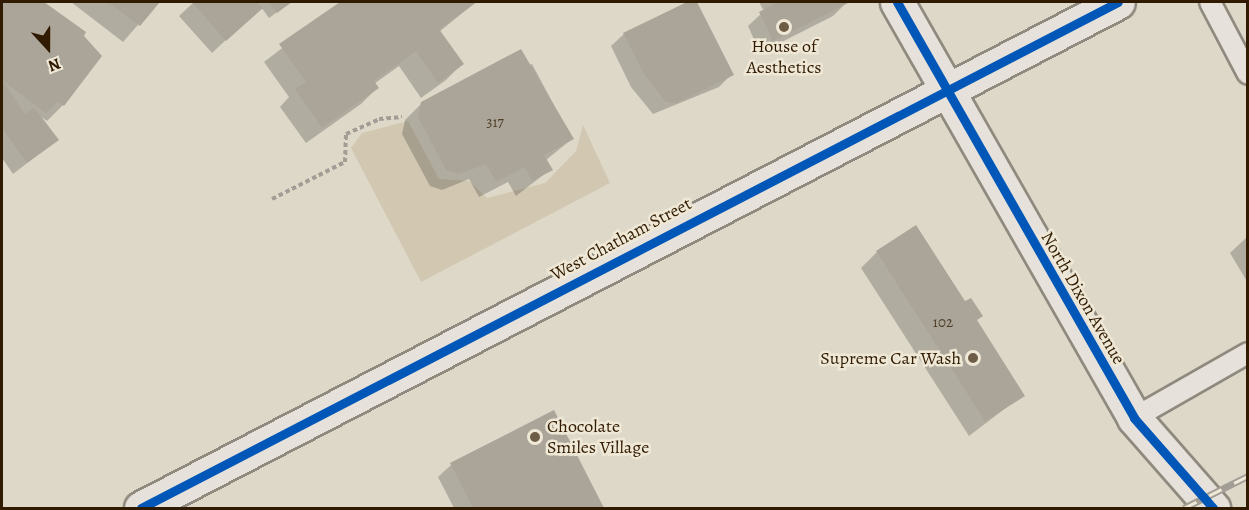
<!DOCTYPE html>
<style>
body{margin:0}
#map{position:relative;width:1249px;height:510px;overflow:hidden;background:#ded8c9;font-family:Alegreya,serif}
div>[style]{position:absolute}
.green>*{inset:0;background:#d2c8b2}
.shadow>*{inset:0;background:#0003}
.building>*{inset:0;background:#aba599}
.path>*{height:4px;margin-top:-2px;transform-origin:0;background:repeating-linear-gradient(90deg,#a29d95 0 4.5px,transparent 0 7.5px)}
.roads{filter:drop-shadow(2px 0 #8f897e) drop-shadow(-2px 0 #8f897e) drop-shadow(0 2px #8f897e) drop-shadow(0 -2px #8f897e)}
.service>*{height:20px;margin:-10px;padding:0 10px;transform-origin:10px;border-radius:10px;background:#e6e2db}
.minor>*{height:33px;margin:-16.5px;padding:0 16.5px;transform-origin:16.5px;border-radius:16.5px;background:#e6e2db}
.secondary>*{height:33px;margin:-16.5px;padding:0 16.5px;transform-origin:16.5px;border-radius:16.5px;background:#e6e2db}
.rail>*{height:7px;margin-top:-3.5px;transform-origin:0;background:repeating-linear-gradient(90deg,#efe8d6 0 14px,#a29d95 0 28px);box-sizing:border-box;border-block:2px solid #a29d95}
.cycleway>*{height:9px;margin:-4.5px;padding:0 4.5px;transform-origin:4.5px;border-radius:4.5px;background:#0057b8}
.dots>*{width:16px;height:16px;translate:-50% -50%;box-sizing:border-box;border:3px solid #efe8d6;border-radius:50%}
span{translate:-50% -50%;white-space:nowrap;text-align:center;line-height:1.15;-webkit-text-stroke:5px #efe8d6;paint-order:stroke}
.number-label{font-size:15px;color:#4f3e27}
.number-label span{-webkit-text-stroke-width:0}
.poi-label{font-size:18px;color:#301b01}
.right{translate:-100% -50%;text-align:right}
.left{translate:0 -50%;text-align:left}
.street-label{font-size:18px;color:#301b01}
.frame{position:absolute;inset:0;border:3px solid #301b01;pointer-events:none}
.north{position:absolute;left:18px;top:18px;width:60px;height:60px;-webkit-text-stroke:4px #efe8d6;paint-order:stroke;rotate:159deg;font-size:16px;font-weight:700;line-height:24px;text-align:center;color:#301b01}
.north::after{content:'';display:block;margin:auto;width:21px;height:27px;background:#301b01;clip-path:polygon(50% 0,100% 100%,50% 72%,0 100%)}
</style>
<div id="map">
<div class="green">
<div style="clip-path:polygon(408px 121px,439px 179px,469px 181px,487px 198px,545px 183px,576px 151px,583px 125px,610px 183px,421px 282px,351px 148px,362px 133px)"></div>
</div>
<div class="shadow">
<div style="clip-path:polygon(4px 2px,42px 2px,84px 33px,63px 105px,47px 121px,40px 116px,57px 140px,13px 174px,2px 158px)"></div>
<div style="clip-path:polygon(71px 2px,158px 2px,123px 42px)"></div>
<div style="clip-path:polygon(194px 2px,291px 2px,269px 18px,261px 7px,212px 53px,179px 16px)"></div>
<div style="clip-path:polygon(342px 2px,476px 2px,439px 32px,462px 64px,446px 80px,421px 98px,399px 66px,374px 84px,377px 88px,361px 104px,306px 143px,280px 107px,289px 97px,264px 62px)"></div>
<div style="clip-path:polygon(695px 2px,732px 74px,719px 87px,653px 114px,631px 87px,611px 46px,624px 34px)"></div>
<div style="clip-path:polygon(759px 2px,845px 2px,846px 3px,833px 16px,760px 53px,748px 26px,764px 11px)"></div>
<div style="clip-path:polygon(532px 64px,572px 139px,546px 160px,551px 169px,516px 196px,508px 182px,479px 197px,469px 179px,442px 190px,430px 186px,402px 134px,405px 120px,422px 103px)"></div>
<div style="clip-path:polygon(1247px 237px,1248px 237px,1248px 283px,1230px 253px)"></div>
<div style="clip-path:polygon(877px 252px,976px 321px,1023px 395px,969px 436px,861px 268px)"></div>
<div style="clip-path:polygon(553px 412px,602px 508px,454px 508px,438px 477px,451px 465px)"></div>
</div>
<div class="building">
<div style="clip-path:polygon(2px 2px,44px 2px,86px 32px,84px 36px,102px 56px,64px 106px,58px 102px,46px 113px,2px 80px,25px 114px,34px 107px,59px 140px,27px 163px,2px 128px)"></div>
<div style="clip-path:polygon(108px 2px,160px 2px,140px 26px)"></div>
<div style="clip-path:polygon(192px 2px,257px 2px,263px 8px,226px 41px)"></div>
<div style="clip-path:polygon(269px 2px,292px 2px,277px 13px)"></div>
<div style="clip-path:polygon(340px 2px,477px 2px,439px 29px,464px 64px,438px 83px,416px 51px,374px 81px,379px 88px,322px 128px,295px 89px,306px 82px,279px 44px)"></div>
<div style="clip-path:polygon(687px 2px,697px 2px,734px 75px,677px 103px,666px 102px,644px 74px,623px 33px)"></div>
<div style="clip-path:polygon(778px 2px,847px 2px,848px 3px,773px 41px,759px 12px)"></div>
<div style="clip-path:polygon(521px 49px,574px 139px,544px 155px,553px 170px,532px 181px,525px 167px,496px 182px,486px 164px,459px 174px,446px 170px,418px 117px,421px 102px)"></div>
<div style="clip-path:polygon(916px 225px,965px 301px,971px 298px,983px 316px,977px 320px,1025px 396px,985px 421px,876px 251px)"></div>
<div style="clip-path:polygon(554px 410px,604px 508px,473px 508px,450px 463px)"></div>
</div>
<div class="path">
<div style="left:272px;top:199px;width:82px;rotate:-26.9deg"></div>
<div style="left:345px;top:162px;width:28px;rotate:-88deg"></div>
<div style="left:346px;top:134px;width:36px;rotate:-24deg"></div>
<div style="left:379px;top:119px;width:23px;rotate:-5deg"></div>
</div>
<div class="roads">
<div class="service">
<div style="left:1210px;top:2px;width:81px;rotate:62.2deg"></div>
<div style="left:1134px;top:418px;width:131px;rotate:-29.7deg"></div>
</div>
<div class="minor">
<div style="left:897px;top:2px;width:479px;rotate:60.3deg"></div>
<div style="left:1134px;top:418px;width:120px;rotate:48.7deg"></div>
</div>
<div class="secondary">
<div style="left:141px;top:508px;width:1100px;rotate:-27.38deg"></div>
</div>
</div>
<div class="rail">
<div style="left:1184px;top:508px;width:72px;rotate:-26.6deg"></div>
</div>
<div class="cycleway">
<div style="left:897px;top:2px;width:479px;rotate:60.3deg"></div>
<div style="left:1134px;top:418px;width:120px;rotate:48.7deg"></div>
<div style="left:141px;top:508px;width:1100px;rotate:-27.38deg"></div>
</div>
<div class="dots">
<div style="left:784px;top:27px;background:#6d5d47"></div>
<div style="left:973px;top:358px;background:#6d5d47"></div>
<div style="left:535px;top:437px;background:#6d5d47"></div>
</div>
<div class="number-label">
<span style="left:495px;top:123px">317</span>
<span style="left:943px;top:323px">102</span>
</div>
<div class="poi-label">
<span style="left:784px;top:57px">House of<br>Aesthetics</span>
<span class="right" style="left:961px;top:358px">Supreme Car Wash</span>
<span class="left" style="left:547px;top:437px">Chocolate<br>Smiles Village</span>
</div>
<div class="street-label">
<span style="left:621px;top:239px;rotate:-28deg">West Chatham Street</span>
<span style="left:1083px;top:298px;rotate:60deg">North Dixon Avenue</span>
</div>
<div class="frame"></div>
<div class="north">N</div>
</div>
